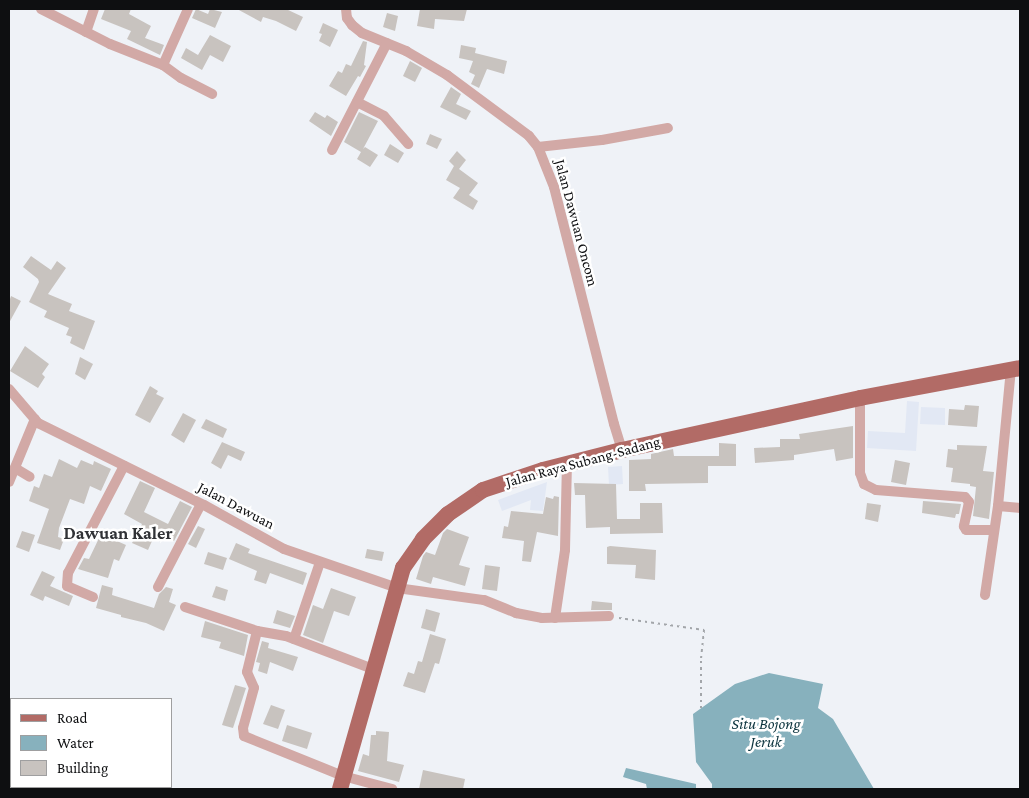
<!DOCTYPE html>
<style>
body{margin:0}
#map{position:relative;width:1029px;height:798px;overflow:hidden;background:#eff2f7;font-family:"Crimson Pro",serif}
div>[style]{position:absolute}
.built>*{inset:0;background:#e2e8f4}
.water>*{inset:0;background:#87b1bd}
.building>*{inset:0;background:#c8c3bf}
.path>*{height:2px;margin-top:-1px;transform-origin:0;background:repeating-linear-gradient(90deg,#a3a6aa 0 2.5px,transparent 0 6.5px)}
.minor>*{height:10px;margin:-5px;padding:0 5px;transform-origin:5px;border-radius:5px;background:#d2a9a6}
.primary>*{height:16px;margin:-8px;padding:0 8px;transform-origin:8px;border-radius:8px;background:#b26b66}
span{translate:-50% -50%;white-space:nowrap;text-align:center;line-height:1.15;-webkit-text-stroke:5px #fff;paint-order:stroke}
.street-label{font-size:15px;color:#0e0f11}
.water-label{font-size:16px;color:#0d353f;font-style:italic}
.quarter-label{font-size:18px;color:#303236;font-weight:700}
.frame{position:absolute;inset:0;border:10px solid #0e0f11;pointer-events:none}
.legend{position:absolute;left:10px;top:698px;width:162px;height:90px;box-sizing:border-box;background:#fff;border:1px solid #9f9fa0;margin:0;padding:6px 9px;list-style:none;font-size:15px;color:#0e0f11}
.legend li{display:flex;align-items:center;gap:10px;height:25px}
.legend b{width:25px;border:1px solid #9f9fa0}
</style>
<div id="map">
<div class="built">
<div style="clip-path:polygon(907px 401px,919px 402px,916px 451px,867px 448px,868px 431px,905px 433px)"></div>
<div style="clip-path:polygon(921px 407px,945px 408px,945px 425px,920px 424px)"></div>
<div style="clip-path:polygon(622px 466px,623px 484px,609px 485px,608px 467px)"></div>
<div style="clip-path:polygon(547px 482px,543px 511px,530px 510px,531px 500px,502px 511px,498px 500px)"></div>
</div>
<div class="water">
<div style="clip-path:polygon(769px 673px,823px 684px,818px 708px,833px 719px,874px 789px,712px 789px,712px 784px,696px 762px,693px 714px,735px 684px)"></div>
<div style="clip-path:polygon(626px 768px,696px 784px,696px 789px,647px 789px,646px 784px,623px 777px)"></div>
</div>
<div class="building">
<div style="clip-path:polygon(105px 9px,131px 9px,129px 14px,151px 26px,145px 38px,164px 45px,160px 55px,127px 39px,131px 31px,101px 19px)"></div>
<div style="clip-path:polygon(196px 9px,208px 14px,210px 9px,222px 12px,215px 28px,192px 18px)"></div>
<div style="clip-path:polygon(237px 9px,286px 9px,303px 17px,296px 31px,276px 21px,263px 17px,261px 22px)"></div>
<div style="clip-path:polygon(420px 9px,467px 9px,464px 21px,435px 19px,434px 29px,417px 26px)"></div>
<div style="clip-path:polygon(387px 13px,398px 16px,395px 31px,383px 27px)"></div>
<div style="clip-path:polygon(323px 23px,338px 30px,330px 47px,319px 41px,322px 34px,319px 33px)"></div>
<div style="clip-path:polygon(210px 35px,231px 46px,223px 62px,210px 55px,202px 70px,181px 58px,186px 48px,198px 55px)"></div>
<div style="clip-path:polygon(363px 41px,367px 42px,364px 65px,366px 66px,360px 77px,358px 76px,346px 96px,329px 86px,338px 71px,342px 73px,346px 64px,351px 66px)"></div>
<div style="clip-path:polygon(461px 45px,476px 48px,475px 53px,507px 61px,504px 74px,487px 69px,479px 88px,471px 84px,475px 75px,469px 72px,473px 61px,459px 58px)"></div>
<div style="clip-path:polygon(410px 61px,422px 68px,415px 82px,403px 76px)"></div>
<div style="clip-path:polygon(451px 87px,461px 94px,456px 104px,471px 111px,466px 120px,440px 107px)"></div>
<div style="clip-path:polygon(315px 112px,325px 118px,327px 115px,338px 122px,331px 136px,309px 121px)"></div>
<div style="clip-path:polygon(359px 112px,378px 121px,363px 149px,365px 147px,378px 155px,370px 167px,357px 159px,361px 152px,344px 142px)"></div>
<div style="clip-path:polygon(430px 134px,442px 139px,437px 149px,426px 144px)"></div>
<div style="clip-path:polygon(390px 144px,404px 153px,398px 163px,384px 155px)"></div>
<div style="clip-path:polygon(457px 151px,466px 160px,459px 169px,478px 183px,469px 195px,478px 201px,473px 210px,453px 198px,460px 188px,446px 180px,454px 166px,449px 161px)"></div>
<div style="clip-path:polygon(31px 256px,51px 270px,57px 261px,66px 268px,48px 294px,72px 304px,69px 311px,95px 321px,84px 350px,70px 343px,72px 337px,66px 335px,69px 328px,44px 317px,47px 311px,29px 302px,39px 282px,38px 279px,23px 267px)"></div>
<div style="clip-path:polygon(11px 296px,21px 301px,9px 323px,9px 302px)"></div>
<div style="clip-path:polygon(25px 346px,49px 364px,42px 374px,45px 377px,38px 388px,10px 371px)"></div>
<div style="clip-path:polygon(80px 357px,93px 364px,85px 380px,75px 374px)"></div>
<div style="clip-path:polygon(150px 386px,158px 391px,156px 394px,164px 398px,150px 423px,135px 415px)"></div>
<div style="clip-path:polygon(965px 405px,979px 406px,977px 427px,948px 425px,949px 409px,964px 410px)"></div>
<div style="clip-path:polygon(183px 413px,196px 420px,184px 443px,171px 435px)"></div>
<div style="clip-path:polygon(206px 419px,227px 429px,223px 438px,201px 428px)"></div>
<div style="clip-path:polygon(853px 426px,853px 458px,836px 461px,834px 449px,794px 455px,794px 460px,755px 463px,754px 448px,780px 447px,780px 439px,800px 439px,799px 434px)"></div>
<div style="clip-path:polygon(222px 442px,245px 452px,241px 461px,228px 455px,221px 469px,211px 463px)"></div>
<div style="clip-path:polygon(719px 443px,736px 444px,736px 466px,708px 466px,708px 483px,645px 484px,646px 491px,629px 491px,629px 460px,651px 459px,651px 454px,673px 449px,674px 456px,719px 456px)"></div>
<div style="clip-path:polygon(957px 445px,987px 446px,983px 471px,994px 472px,989px 519px,973px 516px,976px 487px,970px 486px,970px 484px,951px 482px,953px 468px,946px 467px,948px 449px,957px 450px)"></div>
<div style="clip-path:polygon(59px 459px,77px 468px,81px 460px,93px 465px,94px 461px,111px 469px,101px 491px,90px 486px,84px 504px,70px 499px,59px 528px,58px 537px,64px 539px,60px 550px,37px 543px,49px 509px,29px 501px,34px 486px,39px 488px,44px 474px,52px 477px)"></div>
<div style="clip-path:polygon(895px 460px,910px 463px,906px 485px,891px 482px)"></div>
<div style="clip-path:polygon(140px 481px,155px 488px,144px 512px,168px 524px,180px 501px,192px 507px,174px 541px,156px 532px,148px 550px,132px 543px,142px 524px,124px 514px)"></div>
<div style="clip-path:polygon(574px 483px,616px 484px,617px 519px,640px 519px,640px 503px,662px 503px,663px 533px,610px 534px,610px 527px,586px 528px,585px 495px,575px 495px)"></div>
<div style="clip-path:polygon(554px 496px,559px 497px,558px 536px,537px 532px,531px 562px,522px 561px,524px 541px,502px 538px,504px 526px,508px 527px,511px 511px,543px 514px,546px 497px,553px 499px)"></div>
<div style="clip-path:polygon(923px 501px,961px 504px,959px 514px,956px 514px,955px 518px,922px 513px)"></div>
<div style="clip-path:polygon(867px 503px,881px 505px,878px 522px,865px 519px)"></div>
<div style="clip-path:polygon(198px 526px,205px 529px,196px 548px,188px 544px)"></div>
<div style="clip-path:polygon(447px 529px,469px 537px,459px 565px,470px 568px,465px 586px,433px 577px,431px 584px,416px 579px,423px 556px,426px 552px,435px 555px,443px 533px)"></div>
<div style="clip-path:polygon(22px 531px,35px 535px,29px 552px,16px 547px)"></div>
<div style="clip-path:polygon(101px 534px,126px 545px,119px 561px,114px 559px,108px 578px,78px 569px,84px 558px,89px 559px)"></div>
<div style="clip-path:polygon(236px 543px,250px 549px,248px 553px,307px 573px,303px 585px,270px 573px,266px 584px,254px 580px,257px 571px,229px 559px)"></div>
<div style="clip-path:polygon(610px 546px,656px 550px,655px 580px,635px 578px,636px 565px,607px 564px,607px 547px)"></div>
<div style="clip-path:polygon(367px 549px,384px 552px,382px 561px,365px 558px)"></div>
<div style="clip-path:polygon(208px 552px,227px 558px,223px 570px,204px 564px)"></div>
<div style="clip-path:polygon(485px 565px,500px 567px,497px 591px,482px 589px)"></div>
<div style="clip-path:polygon(42px 571px,55px 577px,50px 586px,73px 596px,69px 606px,45px 596px,43px 601px,30px 595px)"></div>
<div style="clip-path:polygon(102px 585px,113px 588px,112px 595px,154px 608px,159px 594px,166px 587px,173px 589px,169px 602px,176px 605px,164px 631px,146px 623px,121px 617px,121px 615px,96px 608px)"></div>
<div style="clip-path:polygon(216px 586px,228px 590px,225px 601px,212px 597px)"></div>
<div style="clip-path:polygon(331px 588px,356px 597px,349px 616px,334px 611px,323px 643px,303px 635px,313px 605px,323px 609px)"></div>
<div style="clip-path:polygon(592px 601px,612px 603px,612px 610px,591px 610px)"></div>
<div style="clip-path:polygon(426px 609px,440px 613px,435px 632px,421px 628px)"></div>
<div style="clip-path:polygon(277px 610px,295px 616px,290px 628px,273px 623px)"></div>
<div style="clip-path:polygon(205px 621px,248px 635px,244px 656px,219px 648px,221px 642px,201px 637px)"></div>
<div style="clip-path:polygon(430px 634px,446px 639px,439px 664px,435px 663px,425px 693px,403px 686px,408px 672px,414px 674px,418px 661px,422px 662px)"></div>
<div style="clip-path:polygon(262px 641px,269px 643px,268px 648px,298px 657px,293px 671px,270px 662px,267px 674px,258px 671px,260px 663px,256px 662px)"></div>
<div style="clip-path:polygon(235px 685px,246px 688px,233px 728px,222px 725px)"></div>
<div style="clip-path:polygon(271px 705px,285px 710px,278px 729px,263px 724px)"></div>
<div style="clip-path:polygon(287px 725px,312px 733px,307px 749px,282px 741px)"></div>
<div style="clip-path:polygon(376px 731px,389px 732px,387px 761px,404px 765px,399px 782px,358px 771px,363px 754px,369px 756px,371px 735px,376px 735px)"></div>
<div style="clip-path:polygon(423px 770px,465px 779px,463px 789px,419px 789px)"></div>
</div>
<div class="path">
<div style="left:619px;top:618px;width:86px;rotate:8deg"></div>
<div style="left:704px;top:630px;width:31px;rotate:96deg"></div>
<div style="left:701px;top:661px;width:47px;rotate:90deg"></div>
</div>
<div class="minor">
<div style="left:41px;top:9px;width:77px;rotate:26.9deg"></div>
<div style="left:110px;top:44px;width:57px;rotate:21.6deg"></div>
<div style="left:163px;top:65px;width:22px;rotate:36deg"></div>
<div style="left:181px;top:78px;width:35px;rotate:27deg"></div>
<div style="left:346px;top:9px;width:9px;rotate:84deg"></div>
<div style="left:347px;top:18px;width:9px;rotate:54deg"></div>
<div style="left:352px;top:25px;width:13px;rotate:39deg"></div>
<div style="left:362px;top:33px;width:48px;rotate:22.2deg"></div>
<div style="left:406px;top:51px;width:48px;rotate:30.3deg"></div>
<div style="left:447px;top:75px;width:102px;rotate:36.6deg"></div>
<div style="left:529px;top:136px;width:14px;rotate:51deg"></div>
<div style="left:538px;top:147px;width:43px;rotate:68.2deg"></div>
<div style="left:554px;top:187px;width:244px;rotate:75.8deg"></div>
<div style="left:614px;top:424px;width:27px;rotate:73deg"></div>
<div style="left:86px;top:32px;width:24px;rotate:-71deg"></div>
<div style="left:163px;top:65px;width:61px;rotate:-65.9deg"></div>
<div style="left:357px;top:102px;width:30px;rotate:27deg"></div>
<div style="left:384px;top:116px;width:37px;rotate:49deg"></div>
<div style="left:538px;top:147px;width:64px;rotate:-6.2deg"></div>
<div style="left:602px;top:140px;width:67px;rotate:-10.3deg"></div>
<div style="left:332px;top:150px;width:120px;rotate:-62.8deg"></div>
<div style="left:9px;top:389px;width:45px;rotate:49.5deg"></div>
<div style="left:38px;top:423px;width:185px;rotate:26.3deg"></div>
<div style="left:204px;top:505px;width:91px;rotate:28.8deg"></div>
<div style="left:284px;top:549px;width:120px;rotate:19deg"></div>
<div style="left:397px;top:588px;width:88px;rotate:7.9deg"></div>
<div style="left:484px;top:600px;width:35px;rotate:22deg"></div>
<div style="left:516px;top:613px;width:26px;rotate:11deg"></div>
<div style="left:542px;top:618px;width:67px;rotate:-1.7deg"></div>
<div style="left:860px;top:398px;width:75px;rotate:90deg"></div>
<div style="left:860px;top:473px;width:12px;rotate:70deg"></div>
<div style="left:864px;top:484px;width:13px;rotate:27deg"></div>
<div style="left:876px;top:490px;width:89px;rotate:4.5deg"></div>
<div style="left:965px;top:497px;width:6px;rotate:51deg"></div>
<div style="left:969px;top:502px;width:25px;rotate:102deg"></div>
<div style="left:964px;top:526px;width:4px;rotate:63deg"></div>
<div style="left:966px;top:530px;width:28px"></div>
<div style="left:15px;top:468px;width:17px;rotate:31deg"></div>
<div style="left:9px;top:482px;width:68px;rotate:-67.6deg"></div>
<div style="left:998px;top:506px;width:22px;rotate:5deg"></div>
<div style="left:158px;top:587px;width:93px;rotate:-62.6deg"></div>
<div style="left:985px;top:595px;width:90px;rotate:-81.7deg"></div>
<div style="left:998px;top:506px;width:138px;rotate:-84.6deg"></div>
<div style="left:93px;top:597px;width:28px;rotate:-157deg"></div>
<div style="left:67px;top:586px;width:13px;rotate:-86deg"></div>
<div style="left:68px;top:573px;width:121px;rotate:-62.4deg"></div>
<div style="left:185px;top:607px;width:76px;rotate:18.4deg"></div>
<div style="left:257px;top:631px;width:29px;rotate:10deg"></div>
<div style="left:286px;top:636px;width:93px;rotate:20.8deg"></div>
<div style="left:555px;top:618px;width:69px;rotate:-81.6deg"></div>
<div style="left:565px;top:550px;width:85px;rotate:-88.7deg"></div>
<div style="left:257px;top:631px;width:42px;rotate:103.7deg"></div>
<div style="left:247px;top:672px;width:17px;rotate:66deg"></div>
<div style="left:254px;top:688px;width:41px;rotate:105.4deg"></div>
<div style="left:243px;top:728px;width:8px;rotate:83deg"></div>
<div style="left:244px;top:736px;width:107px;rotate:22deg"></div>
<div style="left:343px;top:776px;width:51px;rotate:14.9deg"></div>
<div style="left:294px;top:639px;width:81px;rotate:-71.3deg"></div>
</div>
<div class="primary">
<div style="left:340px;top:789px;width:230px;rotate:-74.1deg"></div>
<div style="left:403px;top:568px;width:35px;rotate:-55deg"></div>
<div style="left:423px;top:539px;width:35px;rotate:-45deg"></div>
<div style="left:448px;top:514px;width:42px;rotate:-34.4deg"></div>
<div style="left:483px;top:490px;width:63px;rotate:-18.4deg"></div>
<div style="left:543px;top:470px;width:81px;rotate:-14.2deg"></div>
<div style="left:622px;top:450px;width:244px;rotate:-12.3deg"></div>
<div style="left:860px;top:398px;width:163px;rotate:-10.6deg"></div>
</div>
<div class="street-label">
<span style="left:576px;top:223px;rotate:75deg">Jalan Dawuan Oncom</span>
<span style="left:583px;top:462px;rotate:-15deg">Jalan Raya Subang-Sadang</span>
<span style="left:236px;top:506px;rotate:28deg">Jalan Dawuan</span>
</div>
<div class="water-label">
<span style="left:766px;top:733px">Situ Bojong<br>Jeruk</span>
</div>
<div class="quarter-label">
<span style="left:118px;top:533px">Dawuan Kaler</span>
</div>
<div class="frame"></div>
<ul class="legend">
<li><b style="height:6px;background:#b26b66"></b>Road</li>
<li><b style="height:14px;background:#87b1bd"></b>Water</li>
<li><b style="height:14px;background:#c8c3bf"></b>Building</li>
</ul>
</div>
